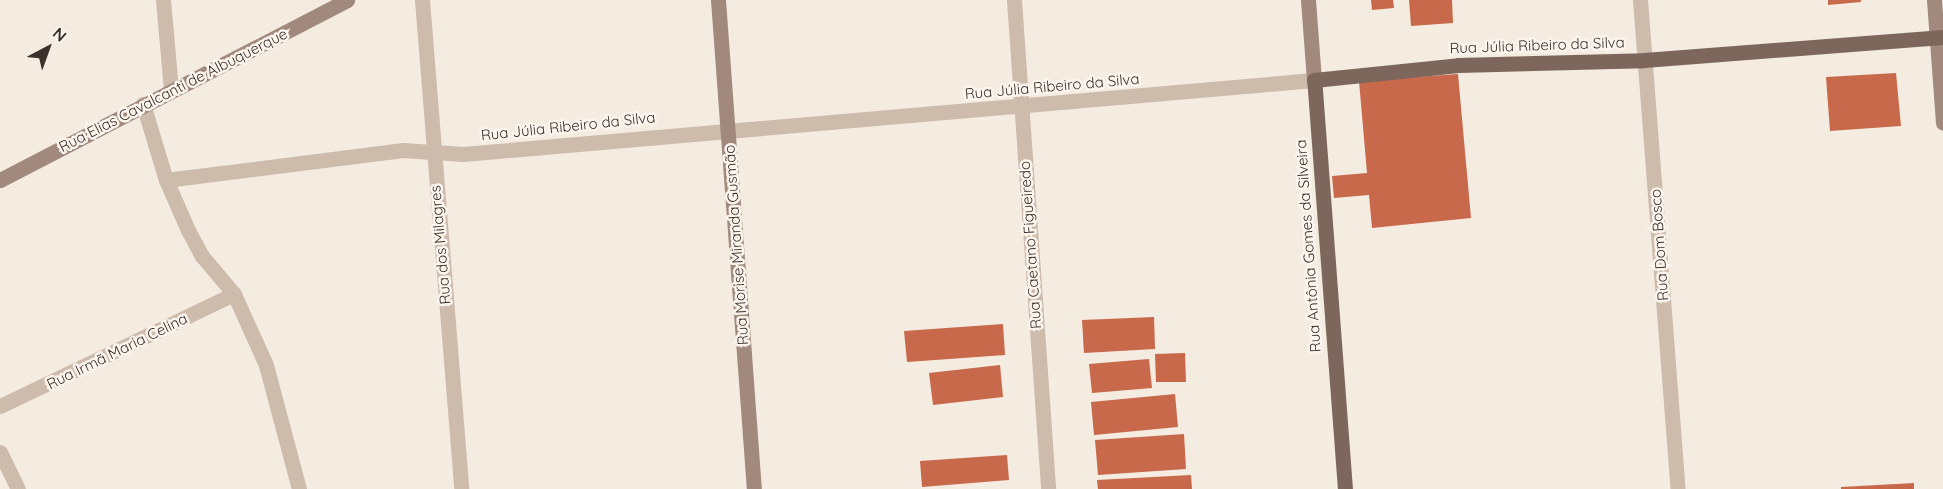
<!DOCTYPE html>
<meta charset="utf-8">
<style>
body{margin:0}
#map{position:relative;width:1943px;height:489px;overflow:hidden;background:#f4ebe1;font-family:Quicksand,sans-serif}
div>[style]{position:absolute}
.building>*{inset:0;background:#c8694b}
.street>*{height:15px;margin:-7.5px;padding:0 7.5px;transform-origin:7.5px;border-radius:7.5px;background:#cdbbac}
.secondary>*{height:15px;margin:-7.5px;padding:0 7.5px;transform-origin:7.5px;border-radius:7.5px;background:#a18a7d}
.primary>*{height:15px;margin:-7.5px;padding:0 7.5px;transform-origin:7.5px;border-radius:7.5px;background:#7d675c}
span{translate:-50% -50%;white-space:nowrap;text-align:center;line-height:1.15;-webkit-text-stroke:5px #fbf5ee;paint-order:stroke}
.street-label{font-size:15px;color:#3b302b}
.north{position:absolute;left:18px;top:18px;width:60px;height:60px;-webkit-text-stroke:4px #fbf5ee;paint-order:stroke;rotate:41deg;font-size:16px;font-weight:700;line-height:24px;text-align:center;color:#3b302b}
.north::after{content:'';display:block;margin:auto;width:21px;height:27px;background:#3b302b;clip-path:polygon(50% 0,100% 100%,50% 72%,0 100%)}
</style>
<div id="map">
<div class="building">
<div style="clip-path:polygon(1371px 0,1393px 0,1394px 8px,1372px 10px)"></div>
<div style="clip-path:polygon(1409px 0,1452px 0,1453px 23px,1411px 26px)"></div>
<div style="clip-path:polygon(1828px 0,1861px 0,1861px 2px,1828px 5px)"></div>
<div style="clip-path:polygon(1896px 73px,1901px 126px,1830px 131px,1826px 77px)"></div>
<div style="clip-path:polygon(1458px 74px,1471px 218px,1372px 228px,1369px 195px,1334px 198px,1332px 176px,1367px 173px,1359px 81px)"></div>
<div style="clip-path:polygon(1154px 317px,1155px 349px,1084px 353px,1082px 320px)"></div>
<div style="clip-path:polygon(1003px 324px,1005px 355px,907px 362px,904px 331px)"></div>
<div style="clip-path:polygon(1185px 353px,1186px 382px,1156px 382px,1155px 354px)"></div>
<div style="clip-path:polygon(1149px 359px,1152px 388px,1092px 393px,1089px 364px)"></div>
<div style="clip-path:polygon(1000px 365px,1003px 397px,933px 405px,929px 373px)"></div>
<div style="clip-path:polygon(1175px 394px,1178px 427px,1094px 435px,1091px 402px)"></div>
<div style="clip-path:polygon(1184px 434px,1186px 469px,1098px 475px,1095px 440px)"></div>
<div style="clip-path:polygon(1007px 455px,1009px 480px,922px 487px,920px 461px)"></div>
<div style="clip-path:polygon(1191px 475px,1192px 489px,1098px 489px,1097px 480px)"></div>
<div style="clip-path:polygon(1914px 483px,1914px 489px,1841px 489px,1841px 487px)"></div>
</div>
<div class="street">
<div style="left:163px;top:0;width:90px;rotate:84.9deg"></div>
<div style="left:422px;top:0;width:491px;rotate:85.4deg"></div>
<div style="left:1014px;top:0;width:490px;rotate:86deg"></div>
<div style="left:1640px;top:0;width:490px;rotate:85.6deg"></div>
<div style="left:143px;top:104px;width:79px;rotate:73.2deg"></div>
<div style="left:166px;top:180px;width:55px;rotate:66.3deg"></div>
<div style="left:188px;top:230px;width:30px;rotate:62deg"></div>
<div style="left:202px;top:256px;width:50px;rotate:49.9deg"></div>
<div style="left:234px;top:294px;width:78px;rotate:65.7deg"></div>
<div style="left:266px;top:365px;width:128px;rotate:75.1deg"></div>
<div style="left:166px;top:180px;width:239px;rotate:-7.2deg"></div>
<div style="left:403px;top:150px;width:60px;rotate:3.8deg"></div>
<div style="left:463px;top:154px;width:854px;rotate:-4.97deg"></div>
<div style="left:0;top:406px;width:259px;rotate:-25.6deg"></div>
<div style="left:0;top:452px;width:41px;rotate:64.1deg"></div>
</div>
<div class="secondary">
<div style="left:718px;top:0;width:490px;rotate:85.8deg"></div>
<div style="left:1308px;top:0;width:80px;rotate:85.7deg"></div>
<div style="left:1934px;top:0;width:123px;rotate:85.8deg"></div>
<div style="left:0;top:180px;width:391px;rotate:-27.4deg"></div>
</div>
<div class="primary">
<div style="left:1345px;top:489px;width:410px;rotate:-94.3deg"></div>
<div style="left:1314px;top:80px;width:145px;rotate:-5.9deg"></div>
<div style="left:1458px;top:65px;width:186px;rotate:-1.5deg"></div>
<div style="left:1644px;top:60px;width:300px;rotate:-4.4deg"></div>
</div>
<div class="street-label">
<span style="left:1537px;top:45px;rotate:-2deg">Rua Júlia Ribeiro da Silva</span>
<span style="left:1052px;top:86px;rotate:-5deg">Rua Júlia Ribeiro da Silva</span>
<span style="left:173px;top:90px;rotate:-27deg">Rua Elias Cavalcanti de Albuquerque</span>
<span style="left:568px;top:126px;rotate:-6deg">Rua Júlia Ribeiro da Silva</span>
<span style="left:440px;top:245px;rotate:-95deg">Rua dos Milagres</span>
<span style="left:736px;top:245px;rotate:-94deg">Rua Morise Miranda Gusmão</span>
<span style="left:1030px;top:245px;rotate:-94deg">Rua Caetano Figueiredo</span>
<span style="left:1659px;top:245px;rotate:-94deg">Rua Dom Bosco</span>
<span style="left:1308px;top:246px;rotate:-94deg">Rua Antônia Gomes da Silveira</span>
<span style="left:117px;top:351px;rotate:-26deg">Rua Irmã Maria Celina</span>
</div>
<div class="north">N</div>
</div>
